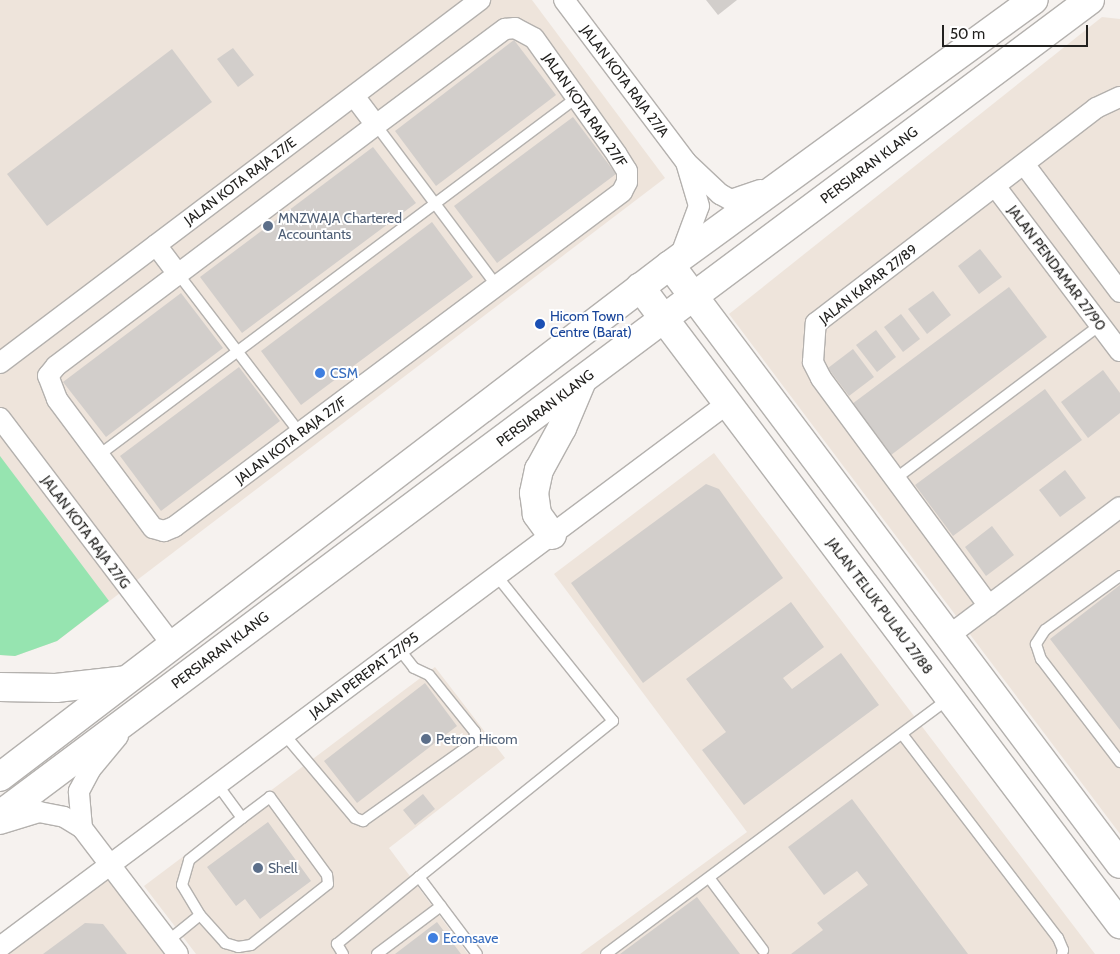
<!DOCTYPE html>
<style>
body{margin:0}
#map{position:relative;width:1120px;height:954px;overflow:hidden;background:#f6f2ef;font-family:Cabin,sans-serif}
div>[style]{position:absolute}
.built>*{inset:0;background:#eee4db}
.green>*{inset:0;background:#96e4b0}
.building>*{inset:0;background:#d2cecb}
.roads{filter:drop-shadow(1px 0 #b4b1ae) drop-shadow(-1px 0 #b4b1ae) drop-shadow(0 1px #b4b1ae) drop-shadow(0 -1px #b4b1ae)}
.lane>*{height:10px;margin:-5px;padding:0 5px;transform-origin:5px;border-radius:5px;background:#fff}
.street>*{height:20px;margin:-10px;padding:0 10px;transform-origin:10px;border-radius:10px;background:#fff}
.secondary>*{height:28px;margin:-14px;padding:0 14px;transform-origin:14px;border-radius:14px;background:#fff}
.primary>*{height:28px;margin:-14px;padding:0 14px;transform-origin:14px;border-radius:14px;background:#fff}
.dots>*{width:14px;height:14px;translate:-50% -50%;box-sizing:border-box;border:2px solid #fff;border-radius:50%}
span{translate:-50% -50%;white-space:nowrap;text-align:center;line-height:1.15;-webkit-text-stroke:4px #fff;paint-order:stroke}
.street-label{font-size:14px;color:#22211f}
.service-label{font-size:14px;color:#4e5e75}
.left{translate:0 -50%;text-align:left}
.transit-label{font-size:14px;color:#164399}
.shop-label{font-size:14px;color:#366cbe}
.scale{position:absolute;left:942px;top:25px;width:146px;height:22px;box-sizing:border-box;border:2px solid #22211f;border-top:0;padding-left:6px;font-size:15px;line-height:18px;white-space:nowrap;color:#22211f;-webkit-text-stroke:4px #fff;paint-order:stroke}
</style>
<div id="map">
<div class="built">
<div style="clip-path:polygon(0 0,532px 0,665px 178px,57px 641px,15px 656px,0 655px)"></div>
<div style="clip-path:polygon(1102px 17px,1120px 19px,1120px 834px,729px 314px)"></div>
<div style="clip-path:polygon(714px 453px,1095px 954px,580px 954px,747px 832px,554px 574px)"></div>
<div style="clip-path:polygon(435px 667px,505px 758px,389px 848px,468px 954px,196px 954px,144px 886px)"></div>
<div style="clip-path:polygon(108px 875px,168px 954px,2px 954px)"></div>
</div>
<div class="green">
<div style="clip-path:polygon(0 456px,109px 601px,57px 641px,15px 656px,0 655px)"></div>
</div>
<div class="building">
<div style="clip-path:polygon(706px 0,737px 0,718px 15px)"></div>
<div style="clip-path:polygon(514px 40px,556px 95px,436px 186px,395px 131px)"></div>
<div style="clip-path:polygon(233px 48px,254px 75px,238px 87px,217px 59px)"></div>
<div style="clip-path:polygon(172px 49px,212px 102px,47px 226px,7px 174px)"></div>
<div style="clip-path:polygon(573px 117px,616px 174px,497px 263px,454px 206px)"></div>
<div style="clip-path:polygon(373px 147px,416px 203px,242px 333px,200px 277px)"></div>
<div style="clip-path:polygon(432px 222px,473px 277px,301px 405px,261px 351px)"></div>
<div style="clip-path:polygon(980px 249px,1002px 277px,979px 294px,958px 266px)"></div>
<div style="clip-path:polygon(1009px 287px,1047px 337px,891px 455px,852px 404px)"></div>
<div style="clip-path:polygon(933px 291px,951px 315px,927px 334px,908px 309px)"></div>
<div style="clip-path:polygon(181px 293px,223px 348px,106px 437px,63px 382px)"></div>
<div style="clip-path:polygon(901px 314px,920px 339px,903px 352px,884px 327px)"></div>
<div style="clip-path:polygon(876px 330px,896px 357px,877px 372px,856px 345px)"></div>
<div style="clip-path:polygon(853px 349px,874px 377px,849px 396px,828px 368px)"></div>
<div style="clip-path:polygon(239px 367px,280px 421px,161px 511px,120px 456px)"></div>
<div style="clip-path:polygon(1103px 370px,1120px 393px,1120px 413px,1088px 438px,1061px 402px)"></div>
<div style="clip-path:polygon(1045px 389px,1082px 440px,953px 536px,915px 485px)"></div>
<div style="clip-path:polygon(1065px 470px,1086px 498px,1060px 517px,1039px 490px)"></div>
<div style="clip-path:polygon(706px 484px,719px 489px,783px 578px,643px 683px,571px 583px)"></div>
<div style="clip-path:polygon(992px 526px,1014px 555px,986px 576px,965px 547px)"></div>
<div style="clip-path:polygon(1120px 585px,1120px 730px,1050px 639px)"></div>
<div style="clip-path:polygon(791px 602px,824px 647px,783px 678px,792px 689px,841px 653px,879px 705px,744px 805px,702px 750px,726px 732px,686px 679px)"></div>
<div style="clip-path:polygon(425px 683px,457px 726px,357px 803px,324px 761px)"></div>
<div style="clip-path:polygon(423px 794px,435px 809px,415px 825px,403px 810px)"></div>
<div style="clip-path:polygon(852px 799px,968px 954px,791px 954px,823px 930px,817px 923px,868px 885px,857px 871px,824px 895px,788px 847px)"></div>
<div style="clip-path:polygon(268px 822px,311px 881px,260px 919px,245px 899px,236px 906px,207px 867px)"></div>
<div style="clip-path:polygon(697px 897px,740px 954px,620px 954px)"></div>
<div style="clip-path:polygon(437px 922px,461px 954px,395px 954px)"></div>
<div style="clip-path:polygon(85px 923px,103px 924px,127px 954px,43px 954px)"></div>
</div>
<div class="roads">
<div class="lane">
<div style="left:376px;top:125px;width:201px;rotate:53.1deg"></div>
<div style="left:179px;top:275px;width:199px;rotate:52.6deg"></div>
<div style="left:99px;top:455px;width:596px;rotate:-36.81deg"></div>
<div style="left:895px;top:479px;width:256px;rotate:-36.9deg"></div>
<div style="left:1120px;top:576px;width:92px;rotate:144.2deg"></div>
<div style="left:1045px;top:630px;width:17px;rotate:123deg"></div>
<div style="left:1036px;top:644px;width:16px;rotate:72deg"></div>
<div style="left:1041px;top:659px;width:130px;rotate:52.5deg"></div>
<div style="left:284px;top:734px;width:110px;rotate:49.8deg"></div>
<div style="left:355px;top:818px;width:9px;rotate:21deg"></div>
<div style="left:363px;top:821px;width:136px;rotate:-35.4deg"></div>
<div style="left:474px;top:742px;width:10px;rotate:-84deg"></div>
<div style="left:475px;top:732px;width:73px;rotate:-128.9deg"></div>
<div style="left:429px;top:675px;width:17px;rotate:-155deg"></div>
<div style="left:414px;top:668px;width:24px;rotate:-128deg"></div>
<div style="left:902px;top:734px;width:257px;rotate:52.6deg"></div>
<div style="left:1058px;top:938px;width:13px;rotate:67deg"></div>
<div style="left:1063px;top:950px;width:4px;rotate:104deg"></div>
<div style="left:419px;top:877px;width:249px;rotate:-38.8deg"></div>
<div style="left:613px;top:721px;width:186px;rotate:-128.7deg"></div>
<div style="left:710px;top:879px;width:89px;rotate:53.3deg"></div>
<div style="left:200px;top:915px;width:38px;rotate:48deg"></div>
<div style="left:225px;top:943px;width:14px;rotate:17deg"></div>
<div style="left:238px;top:947px;width:13px;rotate:-9deg"></div>
<div style="left:251px;top:945px;width:98px;rotate:-38.4deg"></div>
<div style="left:328px;top:884px;width:9px;rotate:-96deg"></div>
<div style="left:327px;top:875px;width:97px;rotate:-126.2deg"></div>
<div style="left:270px;top:797px;width:35px;rotate:143deg"></div>
<div style="left:168px;top:941px;width:41px;rotate:-39.1deg"></div>
<div style="left:200px;top:915px;width:35px;rotate:-121deg"></div>
<div style="left:182px;top:885px;width:26px;rotate:-74deg"></div>
<div style="left:189px;top:860px;width:68px;rotate:-38.4deg"></div>
<div style="left:242px;top:818px;width:42px;rotate:-126.3deg"></div>
<div style="left:343px;top:954px;width:12px;rotate:-121deg"></div>
<div style="left:337px;top:944px;width:106px;rotate:-39.3deg"></div>
<div style="left:419px;top:877px;width:96px;rotate:53deg"></div>
<div style="left:377px;top:954px;width:80px;rotate:-36.9deg"></div>
<div style="left:606px;top:954px;width:428px;rotate:-36.7deg"></div>
</div>
<div class="street">
<div style="left:564px;top:0;width:203px;rotate:53deg"></div>
<div style="left:686px;top:162px;width:47px;rotate:43.3deg"></div>
<div style="left:720px;top:194px;width:13px;rotate:29deg"></div>
<div style="left:731px;top:200px;width:31px;rotate:-19deg"></div>
<div style="left:515px;top:28px;width:21px;rotate:28deg"></div>
<div style="left:534px;top:38px;width:143px;rotate:54.6deg"></div>
<div style="left:617px;top:155px;width:19px;rotate:58deg"></div>
<div style="left:627px;top:171px;width:11px;rotate:90deg"></div>
<div style="left:627px;top:182px;width:11px;rotate:117deg"></div>
<div style="left:622px;top:192px;width:559px;rotate:143.21deg"></div>
<div style="left:174px;top:527px;width:11px;rotate:158deg"></div>
<div style="left:164px;top:531px;width:11px;rotate:-165deg"></div>
<div style="left:153px;top:528px;width:161px;rotate:-126.7deg"></div>
<div style="left:57px;top:399px;width:25px;rotate:-111deg"></div>
<div style="left:48px;top:376px;width:13px;rotate:-51deg"></div>
<div style="left:56px;top:366px;width:401px;rotate:-37deg"></div>
<div style="left:376px;top:125px;width:161px;rotate:-36.7deg"></div>
<div style="left:505px;top:29px;width:10px;rotate:-6deg"></div>
<div style="left:354px;top:96px;width:36px;rotate:53deg"></div>
<div style="left:1024px;top:164px;width:160px;rotate:53.1deg"></div>
<div style="left:995px;top:186px;width:207px;rotate:52.9deg"></div>
<div style="left:156px;top:245px;width:38px;rotate:53deg"></div>
<div style="left:680px;top:257px;width:54px;rotate:-69.6deg"></div>
<div style="left:699px;top:206px;width:46px;rotate:-106.5deg"></div>
<div style="left:0;top:363px;width:602px;rotate:-37.1deg"></div>
<div style="left:0;top:418px;width:285px;rotate:52.8deg"></div>
<div style="left:989px;top:606px;width:283px;rotate:-126.4deg"></div>
<div style="left:821px;top:378px;width:18px;rotate:-117deg"></div>
<div style="left:813px;top:362px;width:39px;rotate:-86deg"></div>
<div style="left:816px;top:323px;width:353px;rotate:-37.5deg"></div>
<div style="left:1096px;top:108px;width:26px;rotate:-25deg"></div>
<div style="left:947px;top:637px;width:216px;rotate:-36.9deg"></div>
<div style="left:0;top:824px;width:41px;rotate:-17.1deg"></div>
<div style="left:39px;top:812px;width:25px;rotate:11deg"></div>
<div style="left:64px;top:817px;width:21px;rotate:31deg"></div>
<div style="left:82px;top:828px;width:158px;rotate:52.7deg"></div>
<div style="left:82px;top:828px;width:37px;rotate:-95deg"></div>
<div style="left:79px;top:791px;width:24px;rotate:-62deg"></div>
<div style="left:90px;top:770px;width:44px;rotate:-50.5deg"></div>
<div style="left:0;top:947px;width:909px;rotate:-36.77deg"></div>
</div>
<div class="secondary">
<div style="left:670px;top:265px;width:749px;rotate:53.08deg"></div>
<div style="left:640px;top:287px;width:798px;rotate:53deg"></div>
</div>
<div class="primary">
<div style="left:552px;top:535px;width:26px;rotate:-126deg"></div>
<div style="left:537px;top:514px;width:21px;rotate:-98deg"></div>
<div style="left:534px;top:493px;width:24px;rotate:-78deg"></div>
<div style="left:539px;top:470px;width:48px;rotate:-61.3deg"></div>
<div style="left:562px;top:428px;width:49px;rotate:-67.1deg"></div>
<div style="left:0;top:687px;width:56px;rotate:1deg"></div>
<div style="left:56px;top:688px;width:70px;rotate:-6.5deg"></div>
<div style="left:0;top:777px;width:843px;rotate:-37.39deg"></div>
<div style="left:670px;top:265px;width:450px;rotate:-36.1deg"></div>
<div style="left:0;top:815px;width:1361px;rotate:-36.79deg"></div>
</div>
</div>
<div class="dots">
<div style="left:268px;top:226px;background:#5c6f8a"></div>
<div style="left:540px;top:324px;background:#1a4fb4"></div>
<div style="left:320px;top:373px;background:#3f7fe0"></div>
<div style="left:426px;top:739px;background:#5c6f8a"></div>
<div style="left:258px;top:868px;background:#5c6f8a"></div>
<div style="left:433px;top:938px;background:#3f7fe0"></div>
</div>
<div class="street-label">
<span style="left:625px;top:81px;rotate:53deg">JALAN KOTA RAJA 27/A</span>
<span style="left:585px;top:110px;rotate:55deg">JALAN KOTA RAJA 27/F</span>
<span style="left:869px;top:165px;rotate:-37deg">PERSIARAN KLANG</span>
<span style="left:240px;top:181px;rotate:-37deg">JALAN KOTA RAJA 27/E</span>
<span style="left:1057px;top:268px;rotate:53deg">JALAN PENDAMAR 27/90</span>
<span style="left:868px;top:284px;rotate:-38deg">JALAN KAPAR 27/89</span>
<span style="left:545px;top:408px;rotate:-37deg">PERSIARAN KLANG</span>
<span style="left:291px;top:440px;rotate:-37deg">JALAN KOTA RAJA 27/F</span>
<span style="left:86px;top:532px;rotate:53deg">JALAN KOTA RAJA 27/G</span>
<span style="left:880px;top:606px;rotate:53deg">JALAN TELUK PULAU 27/88</span>
<span style="left:220px;top:650px;rotate:-37deg">PERSIARAN KLANG</span>
<span style="left:364px;top:675px;rotate:-37deg">JALAN PEREPAT 27/95</span>
</div>
<div class="service-label">
<span class="left" style="left:278px;top:226px">MNZWAJA Chartered<br>Accountants</span>
<span class="left" style="left:436px;top:739px">Petron Hicom</span>
<span class="left" style="left:268px;top:868px">Shell</span>
</div>
<div class="transit-label">
<span class="left" style="left:550px;top:324px">Hicom Town<br>Centre (Barat)</span>
</div>
<div class="shop-label">
<span class="left" style="left:330px;top:373px">CSM</span>
<span class="left" style="left:443px;top:938px">Econsave</span>
</div>
<div class="scale">50 m</div>
</div>
